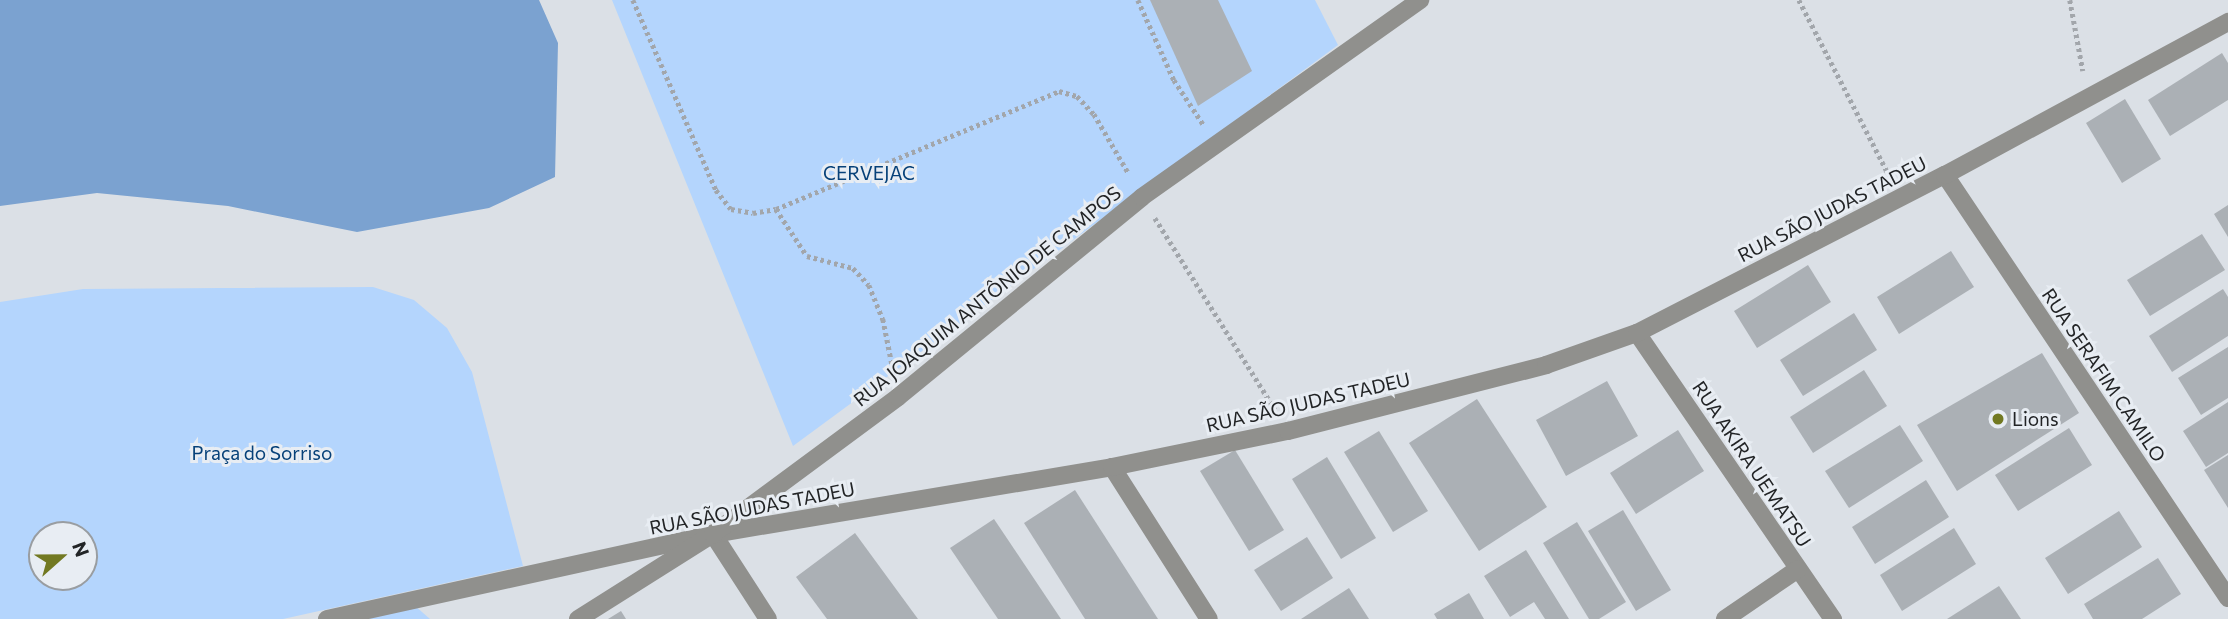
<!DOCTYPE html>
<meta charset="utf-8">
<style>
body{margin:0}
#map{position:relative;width:2228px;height:619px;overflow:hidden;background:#dbe0e6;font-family:Commissioner,sans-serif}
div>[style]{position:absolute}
.green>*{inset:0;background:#b4d5fd}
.forest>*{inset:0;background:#7ba2d0}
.building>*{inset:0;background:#abb0b5}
.path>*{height:4.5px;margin-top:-2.25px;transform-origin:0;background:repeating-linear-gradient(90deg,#a2a6ab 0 3.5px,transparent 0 7px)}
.street>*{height:18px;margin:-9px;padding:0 9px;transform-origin:9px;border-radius:9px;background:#90908d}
.dots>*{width:19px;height:19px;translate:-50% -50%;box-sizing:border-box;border:4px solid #e8edf3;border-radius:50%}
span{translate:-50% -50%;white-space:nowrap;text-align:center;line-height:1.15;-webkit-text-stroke:6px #e8edf3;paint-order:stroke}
.park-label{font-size:19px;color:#064179}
.street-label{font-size:19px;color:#222426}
.poi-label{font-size:19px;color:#222426}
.left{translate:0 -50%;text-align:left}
.north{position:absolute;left:28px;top:521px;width:70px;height:70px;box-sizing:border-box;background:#e8edf3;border:2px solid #999da1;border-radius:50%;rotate:69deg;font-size:19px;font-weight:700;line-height:28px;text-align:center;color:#222426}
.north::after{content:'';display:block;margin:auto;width:24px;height:32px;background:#727922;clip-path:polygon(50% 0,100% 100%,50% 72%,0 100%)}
</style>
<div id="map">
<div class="green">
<div style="clip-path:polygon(612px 0,1315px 0,1338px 45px,793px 446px)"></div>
<div style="clip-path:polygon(evenodd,373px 287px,414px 300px,447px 328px,472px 372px,523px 566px,283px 619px,0 619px,0 302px,83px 289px,373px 287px,42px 535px,84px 535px,84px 577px,42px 577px,42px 535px)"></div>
<div style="clip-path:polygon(414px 605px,430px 619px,355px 619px)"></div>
</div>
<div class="forest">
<div style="clip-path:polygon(0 0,539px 0,558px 43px,555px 177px,489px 208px,357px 232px,228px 206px,97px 193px,0 206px)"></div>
</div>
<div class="building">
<div style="clip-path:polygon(1150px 0,1218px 0,1252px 71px,1198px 106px)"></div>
<div style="clip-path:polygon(2222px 53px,2228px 63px,2228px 100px,2170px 136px,2148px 100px)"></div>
<div style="clip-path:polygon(2125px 99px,2161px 159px,2122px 183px,2086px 123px)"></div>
<div style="clip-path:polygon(2228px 205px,2228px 237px,2214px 214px)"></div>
<div style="clip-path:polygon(2202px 234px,2225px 270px,2150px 316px,2127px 280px)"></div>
<div style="clip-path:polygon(1951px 251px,1974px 287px,1899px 334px,1877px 297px)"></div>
<div style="clip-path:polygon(1808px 265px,1831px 302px,1757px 348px,1734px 311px)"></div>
<div style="clip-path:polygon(2223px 289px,2228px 297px,2228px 336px,2172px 372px,2149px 336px)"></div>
<div style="clip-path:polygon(1854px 313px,1877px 350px,1803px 396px,1780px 360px)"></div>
<div style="clip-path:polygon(2228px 347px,2228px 398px,2201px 415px,2178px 378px)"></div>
<div style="clip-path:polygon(2042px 353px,2079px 413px,1957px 491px,1917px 425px)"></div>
<div style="clip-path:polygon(1864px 370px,1887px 406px,1813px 453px,1790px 417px)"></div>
<div style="clip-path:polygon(1607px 381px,1638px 436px,1566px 476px,1536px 420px)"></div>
<div style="clip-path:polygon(1477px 399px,1547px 507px,1479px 551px,1409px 443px)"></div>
<div style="clip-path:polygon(2228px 402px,2228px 453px,2206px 467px,2183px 431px)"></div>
<div style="clip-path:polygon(1900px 425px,1923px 461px,1849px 508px,1825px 471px)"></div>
<div style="clip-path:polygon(2069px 428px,2092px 465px,2018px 511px,1995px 475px)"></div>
<div style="clip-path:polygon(1678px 430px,1704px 471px,1636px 514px,1610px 473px)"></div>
<div style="clip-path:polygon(1379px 431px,1428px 511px,1393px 532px,1344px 452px)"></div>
<div style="clip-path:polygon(1235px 450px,1284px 530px,1249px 551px,1200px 471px)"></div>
<div style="clip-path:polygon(2228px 455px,2228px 508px,2204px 470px)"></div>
<div style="clip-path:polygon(1327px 457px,1376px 538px,1341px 559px,1292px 479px)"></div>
<div style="clip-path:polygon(1926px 480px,1949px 517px,1875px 564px,1852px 527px)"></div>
<div style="clip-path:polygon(1075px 490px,1158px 619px,1085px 619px,1024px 523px)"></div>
<div style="clip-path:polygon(1623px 510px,1671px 590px,1636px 611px,1588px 531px)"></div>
<div style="clip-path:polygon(2119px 511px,2142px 547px,2068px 594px,2045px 558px)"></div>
<div style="clip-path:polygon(994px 519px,1061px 619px,998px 619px,950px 548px)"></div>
<div style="clip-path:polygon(1577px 522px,1626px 602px,1599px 619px,1589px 619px,1543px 543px)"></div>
<div style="clip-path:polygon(1954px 528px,1976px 564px,1902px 611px,1880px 575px)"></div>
<div style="clip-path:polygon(855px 533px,918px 619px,827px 619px,796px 577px)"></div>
<div style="clip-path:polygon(1307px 537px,1333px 578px,1281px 611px,1254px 570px)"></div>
<div style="clip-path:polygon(1526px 550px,1569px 619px,1545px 619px,1534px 602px,1510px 617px,1484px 576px)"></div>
<div style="clip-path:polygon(2158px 558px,2181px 594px,2142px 619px,2093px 619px,2084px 604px)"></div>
<div style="clip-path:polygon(1999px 586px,2021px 619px,1947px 619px)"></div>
<div style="clip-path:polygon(1349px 588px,1369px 619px,1301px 619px)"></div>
<div style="clip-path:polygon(1469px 593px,1484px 619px,1437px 619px,1434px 614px)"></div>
<div style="clip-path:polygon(621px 611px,626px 619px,608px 619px)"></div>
</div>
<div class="path">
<div style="left:633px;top:0;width:207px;rotate:66.4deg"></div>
<div style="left:716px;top:190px;width:24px;rotate:52deg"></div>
<div style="left:731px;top:209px;width:22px;rotate:10deg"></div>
<div style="left:753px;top:213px;width:23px;rotate:-10deg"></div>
<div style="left:776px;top:209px;width:307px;rotate:-22.6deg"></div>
<div style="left:1059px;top:91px;width:19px;rotate:16deg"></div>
<div style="left:1077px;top:96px;width:25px;rotate:47deg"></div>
<div style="left:1094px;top:114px;width:69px;rotate:59.7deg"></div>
<div style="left:1138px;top:0;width:88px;rotate:65.8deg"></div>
<div style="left:1174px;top:80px;width:53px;rotate:56.6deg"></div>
<div style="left:1799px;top:0;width:199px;rotate:62.8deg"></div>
<div style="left:2070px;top:0;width:72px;rotate:79.6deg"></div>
<div style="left:776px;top:209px;width:56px;rotate:56.6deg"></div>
<div style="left:807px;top:256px;width:48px;rotate:14.6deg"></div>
<div style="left:853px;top:268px;width:23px;rotate:47deg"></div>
<div style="left:869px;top:285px;width:37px;rotate:68deg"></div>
<div style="left:883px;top:319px;width:51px;rotate:78.7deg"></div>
<div style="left:1155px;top:218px;width:226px;rotate:57.9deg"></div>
</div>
<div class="street">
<div style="left:1945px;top:175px;width:509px;rotate:56.22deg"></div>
<div style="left:1637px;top:333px;width:347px;rotate:55.6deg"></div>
<div style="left:1112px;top:467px;width:180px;rotate:57.5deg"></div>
<div style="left:713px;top:534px;width:101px;rotate:57.1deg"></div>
<div style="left:327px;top:619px;width:395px;rotate:-12.4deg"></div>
<div style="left:713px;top:534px;width:405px;rotate:-9.5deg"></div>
<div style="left:1112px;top:467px;width:180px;rotate:-11.6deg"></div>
<div style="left:1288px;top:431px;width:266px;rotate:-14.3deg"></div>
<div style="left:1546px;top:365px;width:96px;rotate:-19.4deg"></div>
<div style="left:1637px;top:333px;width:346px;rotate:-27.2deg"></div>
<div style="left:1945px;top:175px;width:322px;rotate:-28.4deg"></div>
<div style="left:578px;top:619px;width:160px;rotate:-32.2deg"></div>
<div style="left:713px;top:534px;width:230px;rotate:-36.5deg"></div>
<div style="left:898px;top:397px;width:315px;rotate:-39.3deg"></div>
<div style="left:1142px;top:197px;width:341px;rotate:-35.3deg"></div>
<div style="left:1725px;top:619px;width:88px;rotate:-34.4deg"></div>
</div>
<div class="dots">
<div style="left:1998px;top:419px;background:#727922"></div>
</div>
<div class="park-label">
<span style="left:869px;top:173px">CERVEJAC</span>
<span style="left:262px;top:453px">Praça do Sorriso</span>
</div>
<div class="street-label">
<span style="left:1832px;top:209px;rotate:-27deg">RUA SÃO JUDAS TADEU</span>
<span style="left:987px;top:296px;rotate:-39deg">RUA JOAQUIM ANTÔNIO DE CAMPOS</span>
<span style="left:2104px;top:375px;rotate:56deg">RUA SERAFIM CAMILO</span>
<span style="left:1308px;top:402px;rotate:-13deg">RUA SÃO JUDAS TADEU</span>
<span style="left:1752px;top:464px;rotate:56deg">RUA AKIRA UEMATSU</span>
<span style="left:752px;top:508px;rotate:-11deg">RUA SÃO JUDAS TADEU</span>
</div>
<div class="poi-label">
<span class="left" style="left:2012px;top:419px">Lions</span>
</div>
<div class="north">N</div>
</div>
